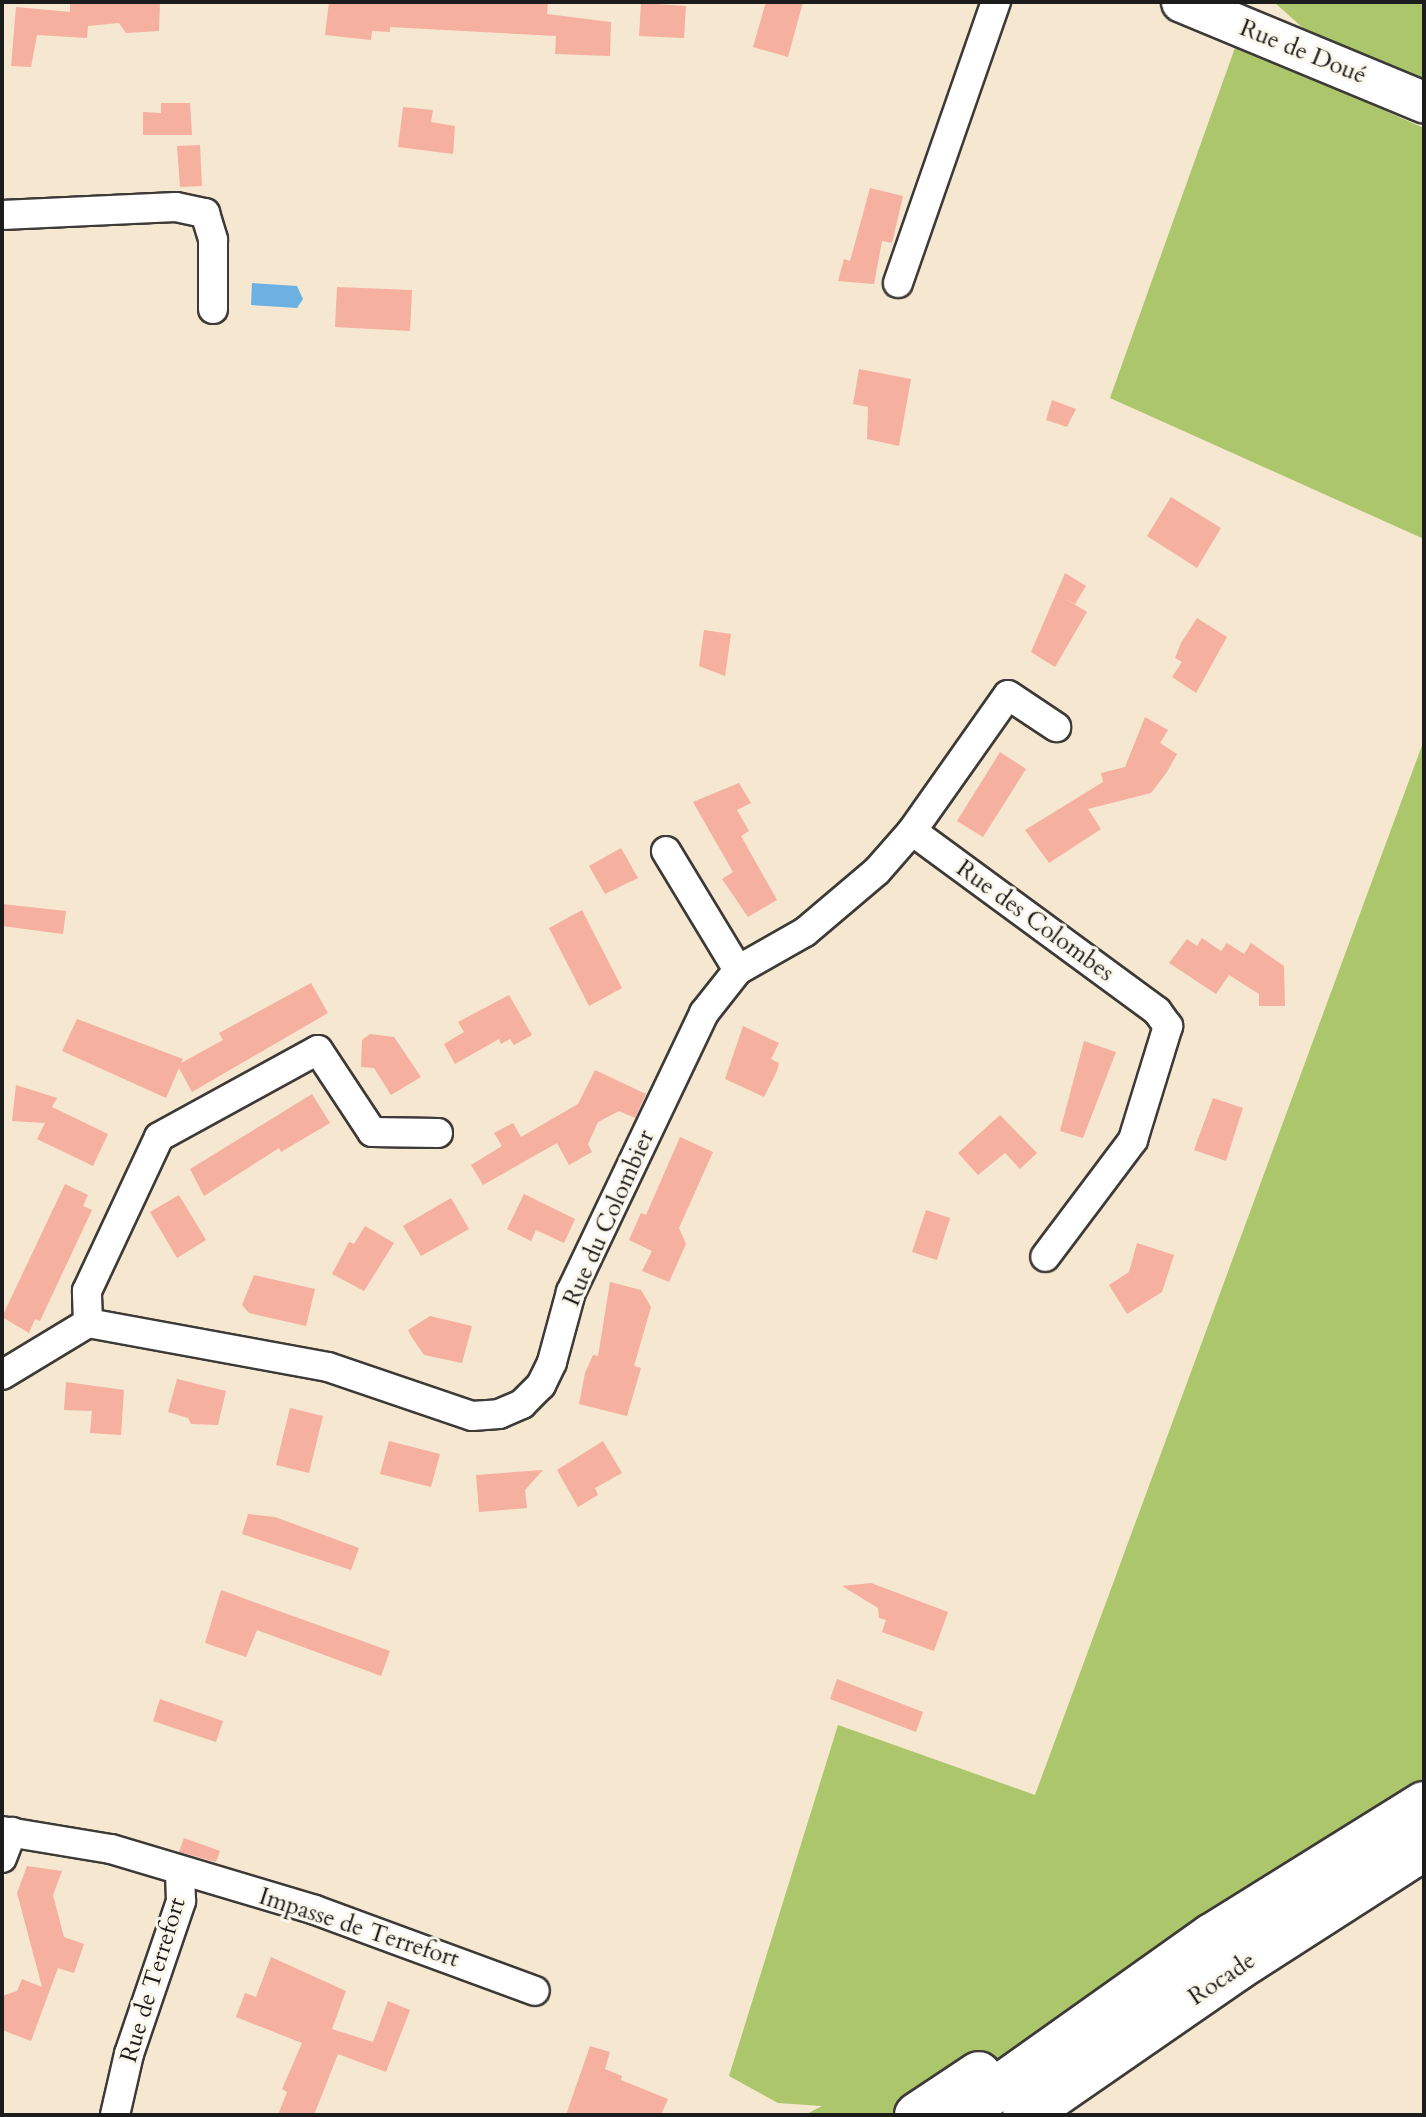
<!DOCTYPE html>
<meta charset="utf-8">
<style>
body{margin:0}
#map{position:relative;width:1426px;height:2117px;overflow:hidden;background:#f5e7d0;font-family:Cardo,serif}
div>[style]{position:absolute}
.green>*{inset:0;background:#acc66c}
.water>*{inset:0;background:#6db1e3}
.building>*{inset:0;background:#f5b0a0}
.roads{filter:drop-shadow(2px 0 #3d3a37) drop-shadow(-2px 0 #3d3a37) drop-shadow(0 2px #3d3a37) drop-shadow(0 -2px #3d3a37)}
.street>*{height:28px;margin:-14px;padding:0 14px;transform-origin:14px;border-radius:14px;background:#fff}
.secondary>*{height:40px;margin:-20px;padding:0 20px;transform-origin:20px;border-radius:20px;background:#fff}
.highway>*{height:44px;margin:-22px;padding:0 22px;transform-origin:22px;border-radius:22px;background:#fff}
span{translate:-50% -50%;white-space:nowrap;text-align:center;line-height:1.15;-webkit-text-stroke:6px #fbf7ec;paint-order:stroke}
.street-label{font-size:24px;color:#1c1c1c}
.frame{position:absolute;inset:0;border:4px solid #1c1c1c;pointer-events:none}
</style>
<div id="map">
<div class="green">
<div style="clip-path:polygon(1274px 2px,1424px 2px,1424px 81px,1303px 28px)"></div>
<div style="clip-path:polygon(1236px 45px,1424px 128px,1424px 539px,1110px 398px)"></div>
<div style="clip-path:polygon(1424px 740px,1424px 1826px,929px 2115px,805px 2115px,822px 2106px,778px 2103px,729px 2076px,838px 1725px,1035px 1795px)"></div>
</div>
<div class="water">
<div style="clip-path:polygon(252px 283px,297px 286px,303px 299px,297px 308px,251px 305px)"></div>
</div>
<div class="building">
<div style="clip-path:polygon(70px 2px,160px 2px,159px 31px,126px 33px,119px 23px,88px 26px,87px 38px,37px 35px,31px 67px,11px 66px,16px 7px,70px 12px)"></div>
<div style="clip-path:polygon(329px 2px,548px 2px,547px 14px,611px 22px,610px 56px,555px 54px,556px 36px,390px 27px,390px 32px,372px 31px,371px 40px,325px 35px)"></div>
<div style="clip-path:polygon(766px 2px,803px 2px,788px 57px,753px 47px)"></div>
<div style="clip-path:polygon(641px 3px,686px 6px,684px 38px,639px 36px)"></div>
<div style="clip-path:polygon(161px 103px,190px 103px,192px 135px,143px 135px,143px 112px,161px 113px)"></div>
<div style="clip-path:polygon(403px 107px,433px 110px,431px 122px,455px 126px,453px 154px,398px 147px)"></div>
<div style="clip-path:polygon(200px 145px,202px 186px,180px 187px,177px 146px)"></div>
<div style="clip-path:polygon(870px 188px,903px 196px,892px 243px,882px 241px,874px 284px,838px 281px,844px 259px,850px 261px)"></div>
<div style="clip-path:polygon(337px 287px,412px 290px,410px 331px,335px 327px)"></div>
<div style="clip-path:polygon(859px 369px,911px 379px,899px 446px,867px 439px,868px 407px,853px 404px)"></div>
<div style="clip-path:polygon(1052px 400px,1076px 409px,1067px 427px,1046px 420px)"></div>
<div style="clip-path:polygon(1171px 497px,1221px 528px,1197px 568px,1147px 536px)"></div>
<div style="clip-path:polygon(1065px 573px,1086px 586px,1075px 604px,1064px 598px,1087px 612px,1055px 667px,1031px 652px)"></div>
<div style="clip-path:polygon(1197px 618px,1227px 637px,1196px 693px,1172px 677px,1182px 662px,1175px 658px,1181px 643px)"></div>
<div style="clip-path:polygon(704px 630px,731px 634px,725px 676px,699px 666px)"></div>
<div style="clip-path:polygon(1145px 717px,1168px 730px,1160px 743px,1177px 754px,1167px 772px,1151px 793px,1088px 809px,1101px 829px,1049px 863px,1025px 830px,1103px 782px,1101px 773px,1125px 767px)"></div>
<div style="clip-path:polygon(1000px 752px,1026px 769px,983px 837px,957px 821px)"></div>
<div style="clip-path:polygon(739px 783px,751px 803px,737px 810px,749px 831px,741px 836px,777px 900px,748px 917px,722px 879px,733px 872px,693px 802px)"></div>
<div style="clip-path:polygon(621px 848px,638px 878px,605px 894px,589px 866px)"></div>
<div style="clip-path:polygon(2px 904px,66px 911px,63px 934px,2px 926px)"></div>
<div style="clip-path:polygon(582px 910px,622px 988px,589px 1006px,549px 928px)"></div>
<div style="clip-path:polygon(1202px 938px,1221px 951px,1227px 943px,1244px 954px,1251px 943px,1284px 966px,1285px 1006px,1259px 1006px,1259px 994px,1229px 975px,1216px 994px,1169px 963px,1187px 939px,1197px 946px)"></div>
<div style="clip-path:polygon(311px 983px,328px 1013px,192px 1092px,179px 1068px,166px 1098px,62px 1051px,77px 1019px,183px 1059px,181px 1063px,223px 1040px,219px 1033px)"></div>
<div style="clip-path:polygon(509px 995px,532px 1035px,514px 1045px,510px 1039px,501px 1044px,499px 1039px,455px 1064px,444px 1044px,464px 1032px,458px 1022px)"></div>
<div style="clip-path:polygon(743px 1026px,779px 1043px,771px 1059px,779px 1063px,777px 1071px,764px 1097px,725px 1079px)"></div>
<div style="clip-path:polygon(370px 1034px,394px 1037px,421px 1077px,391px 1095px,374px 1068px,361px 1067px,362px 1040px)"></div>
<div style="clip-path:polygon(1084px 1041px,1116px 1052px,1083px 1138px,1060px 1131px)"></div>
<div style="clip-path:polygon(595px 1070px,646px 1094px,635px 1118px,619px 1111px,598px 1122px,588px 1144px,592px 1152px,569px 1165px,557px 1143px,483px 1185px,471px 1165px,502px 1146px,494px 1133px,513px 1123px,521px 1137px,578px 1104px)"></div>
<div style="clip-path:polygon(16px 1085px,57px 1098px,52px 1107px,108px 1134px,93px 1166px,37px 1139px,45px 1123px,12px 1121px)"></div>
<div style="clip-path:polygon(312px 1094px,330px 1123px,281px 1152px,279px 1148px,204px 1196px,190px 1169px)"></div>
<div style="clip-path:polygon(1213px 1098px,1243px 1108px,1226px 1161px,1194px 1150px)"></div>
<div style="clip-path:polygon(1000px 1115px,1037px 1153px,1020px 1169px,1005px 1153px,978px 1175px,958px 1153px)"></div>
<div style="clip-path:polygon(680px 1137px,713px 1152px,679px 1228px,686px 1244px,669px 1282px,642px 1271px,652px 1251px,629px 1240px,641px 1213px,646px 1215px)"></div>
<div style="clip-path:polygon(65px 1184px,88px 1195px,83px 1206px,92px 1210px,40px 1321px,35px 1319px,29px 1333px,2px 1317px)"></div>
<div style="clip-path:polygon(524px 1194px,575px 1219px,564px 1243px,536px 1230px,531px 1241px,507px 1229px)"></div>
<div style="clip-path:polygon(179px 1195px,206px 1240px,177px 1258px,150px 1212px)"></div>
<div style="clip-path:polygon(451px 1198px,469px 1229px,421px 1256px,403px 1226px)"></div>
<div style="clip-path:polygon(926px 1210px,950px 1218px,937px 1260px,912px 1252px)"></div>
<div style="clip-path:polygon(365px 1226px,394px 1243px,364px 1291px,332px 1274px,349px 1242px,354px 1244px)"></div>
<div style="clip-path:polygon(1137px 1243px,1174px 1255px,1162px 1292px,1127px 1314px,1109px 1285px,1129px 1272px)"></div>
<div style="clip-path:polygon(254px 1275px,315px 1289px,306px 1326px,249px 1313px,242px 1305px)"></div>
<div style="clip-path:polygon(610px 1282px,641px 1290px,651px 1307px,634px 1366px,641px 1368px,627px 1416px,579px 1404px,585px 1373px,593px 1355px,598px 1356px)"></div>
<div style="clip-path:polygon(430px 1316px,472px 1326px,462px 1363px,424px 1355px,411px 1336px,408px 1330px)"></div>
<div style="clip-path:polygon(177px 1379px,226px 1391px,218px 1425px,191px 1424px,188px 1418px,168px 1412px)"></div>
<div style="clip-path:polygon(66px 1382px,124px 1390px,121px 1435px,90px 1433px,92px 1411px,64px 1410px)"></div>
<div style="clip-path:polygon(290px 1408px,323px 1416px,309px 1473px,276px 1465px)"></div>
<div style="clip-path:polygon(389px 1441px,440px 1454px,431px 1487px,380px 1474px)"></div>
<div style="clip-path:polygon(603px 1441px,622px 1473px,595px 1488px,598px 1495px,578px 1507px,557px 1470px)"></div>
<div style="clip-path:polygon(543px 1470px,525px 1490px,527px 1508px,479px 1512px,476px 1475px)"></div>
<div style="clip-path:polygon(248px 1514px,275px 1517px,359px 1548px,351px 1570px,242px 1534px)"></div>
<div style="clip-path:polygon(871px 1583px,948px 1612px,934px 1651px,882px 1632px,886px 1620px,879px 1618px,878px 1608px,842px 1586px)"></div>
<div style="clip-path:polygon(221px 1590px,390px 1651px,381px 1676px,257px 1630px,246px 1657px,205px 1643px)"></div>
<div style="clip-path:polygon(837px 1679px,923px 1712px,916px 1732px,830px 1699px)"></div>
<div style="clip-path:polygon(160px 1699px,223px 1721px,216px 1742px,153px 1721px)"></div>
<div style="clip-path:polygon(184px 1838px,220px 1851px,216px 1862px,179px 1852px)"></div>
<div style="clip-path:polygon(27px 1866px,62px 1871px,53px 1895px,64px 1937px,84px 1944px,74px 1973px,58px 1968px,31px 2041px,2px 2030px,2px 1996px,17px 1991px,22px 1979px,42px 1987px,17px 1893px)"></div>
<div style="clip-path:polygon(271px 1957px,346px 1991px,332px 2029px,373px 2042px,388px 2001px,410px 2010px,386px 2072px,338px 2054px,314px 2115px,278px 2115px,287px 2092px,282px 2089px,302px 2043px,236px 2017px,245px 1993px,256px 1997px)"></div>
<div style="clip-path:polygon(590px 2046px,610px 2052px,605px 2069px,622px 2076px,621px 2080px,668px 2099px,661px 2115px,566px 2115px)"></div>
</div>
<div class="roads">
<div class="street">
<div style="left:2px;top:215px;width:174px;rotate:-2.6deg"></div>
<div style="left:176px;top:207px;width:30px;rotate:12deg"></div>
<div style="left:205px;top:213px;width:28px;rotate:73deg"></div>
<div style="left:213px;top:240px;width:69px;rotate:90deg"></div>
<div style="left:898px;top:283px;width:298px;rotate:-70.8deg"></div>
<div style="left:912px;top:831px;width:304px;rotate:36.3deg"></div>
<div style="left:1157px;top:1011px;width:19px;rotate:54deg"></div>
<div style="left:1168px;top:1026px;width:119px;rotate:107.1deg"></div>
<div style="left:1133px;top:1140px;width:146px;rotate:126.9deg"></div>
<div style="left:738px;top:970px;width:77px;rotate:-29.6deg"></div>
<div style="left:805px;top:932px;width:94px;rotate:-40.3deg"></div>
<div style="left:877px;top:871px;width:53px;rotate:-48.8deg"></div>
<div style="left:912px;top:831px;width:166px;rotate:-54.8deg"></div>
<div style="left:1008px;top:695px;width:58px;rotate:33.7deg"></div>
<div style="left:88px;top:1323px;width:32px;rotate:-92deg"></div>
<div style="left:87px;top:1291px;width:170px;rotate:-64.9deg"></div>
<div style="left:159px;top:1137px;width:181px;rotate:-28.7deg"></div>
<div style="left:318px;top:1050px;width:98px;rotate:56.6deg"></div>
<div style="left:372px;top:1132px;width:66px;rotate:0.9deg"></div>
<div style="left:2px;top:1375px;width:100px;rotate:-31.2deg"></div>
<div style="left:88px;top:1323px;width:244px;rotate:10.4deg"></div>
<div style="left:328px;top:1367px;width:152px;rotate:18.8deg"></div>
<div style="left:472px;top:1416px;width:27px;rotate:-4deg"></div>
<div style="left:499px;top:1414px;width:25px;rotate:-23deg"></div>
<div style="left:522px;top:1404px;width:27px;rotate:-45deg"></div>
<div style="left:541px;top:1385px;width:25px;rotate:-64deg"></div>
<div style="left:552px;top:1362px;width:73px;rotate:-74.8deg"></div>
<div style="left:571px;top:1292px;width:309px;rotate:-64.5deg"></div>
<div style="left:704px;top:1013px;width:55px;rotate:-51.7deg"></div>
<div style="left:738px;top:970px;width:139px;rotate:-121.2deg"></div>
<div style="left:2px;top:1831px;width:110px;rotate:9.4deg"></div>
<div style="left:111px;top:1849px;width:213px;rotate:16.6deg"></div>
<div style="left:315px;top:1910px;width:234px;rotate:20.2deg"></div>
<div style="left:2px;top:1858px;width:28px;rotate:-69deg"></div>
<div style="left:115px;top:2115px;width:63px;rotate:-77.1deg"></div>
<div style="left:129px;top:2054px;width:162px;rotate:-71.2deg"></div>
<div style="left:181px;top:1901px;width:28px;rotate:-92deg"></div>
</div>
<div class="secondary">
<div style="left:1182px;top:2px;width:262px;rotate:22.5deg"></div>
</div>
<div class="highway">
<div style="left:917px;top:2115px;width:74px;rotate:-33.5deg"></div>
<div style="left:960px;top:2115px;width:309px;rotate:-35.4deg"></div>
<div style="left:1212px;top:1936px;width:250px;rotate:-31.9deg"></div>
<div style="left:1025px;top:2115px;width:258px;rotate:-34.7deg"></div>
<div style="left:1237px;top:1968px;width:222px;rotate:-32.7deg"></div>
</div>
</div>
<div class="street-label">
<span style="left:1303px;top:52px;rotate:22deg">Rue de Doué</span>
<span style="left:1035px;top:921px;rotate:36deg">Rue des Colombes</span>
<span style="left:609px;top:1218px;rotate:-66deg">Rue du Colombier</span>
<span style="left:359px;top:1928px;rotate:18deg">Impasse de Terrefort</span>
<span style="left:1222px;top:1979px;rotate:-34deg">Rocade</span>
<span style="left:153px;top:1980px;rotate:-73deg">Rue de Terrefort</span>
</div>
<div class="frame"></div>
</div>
